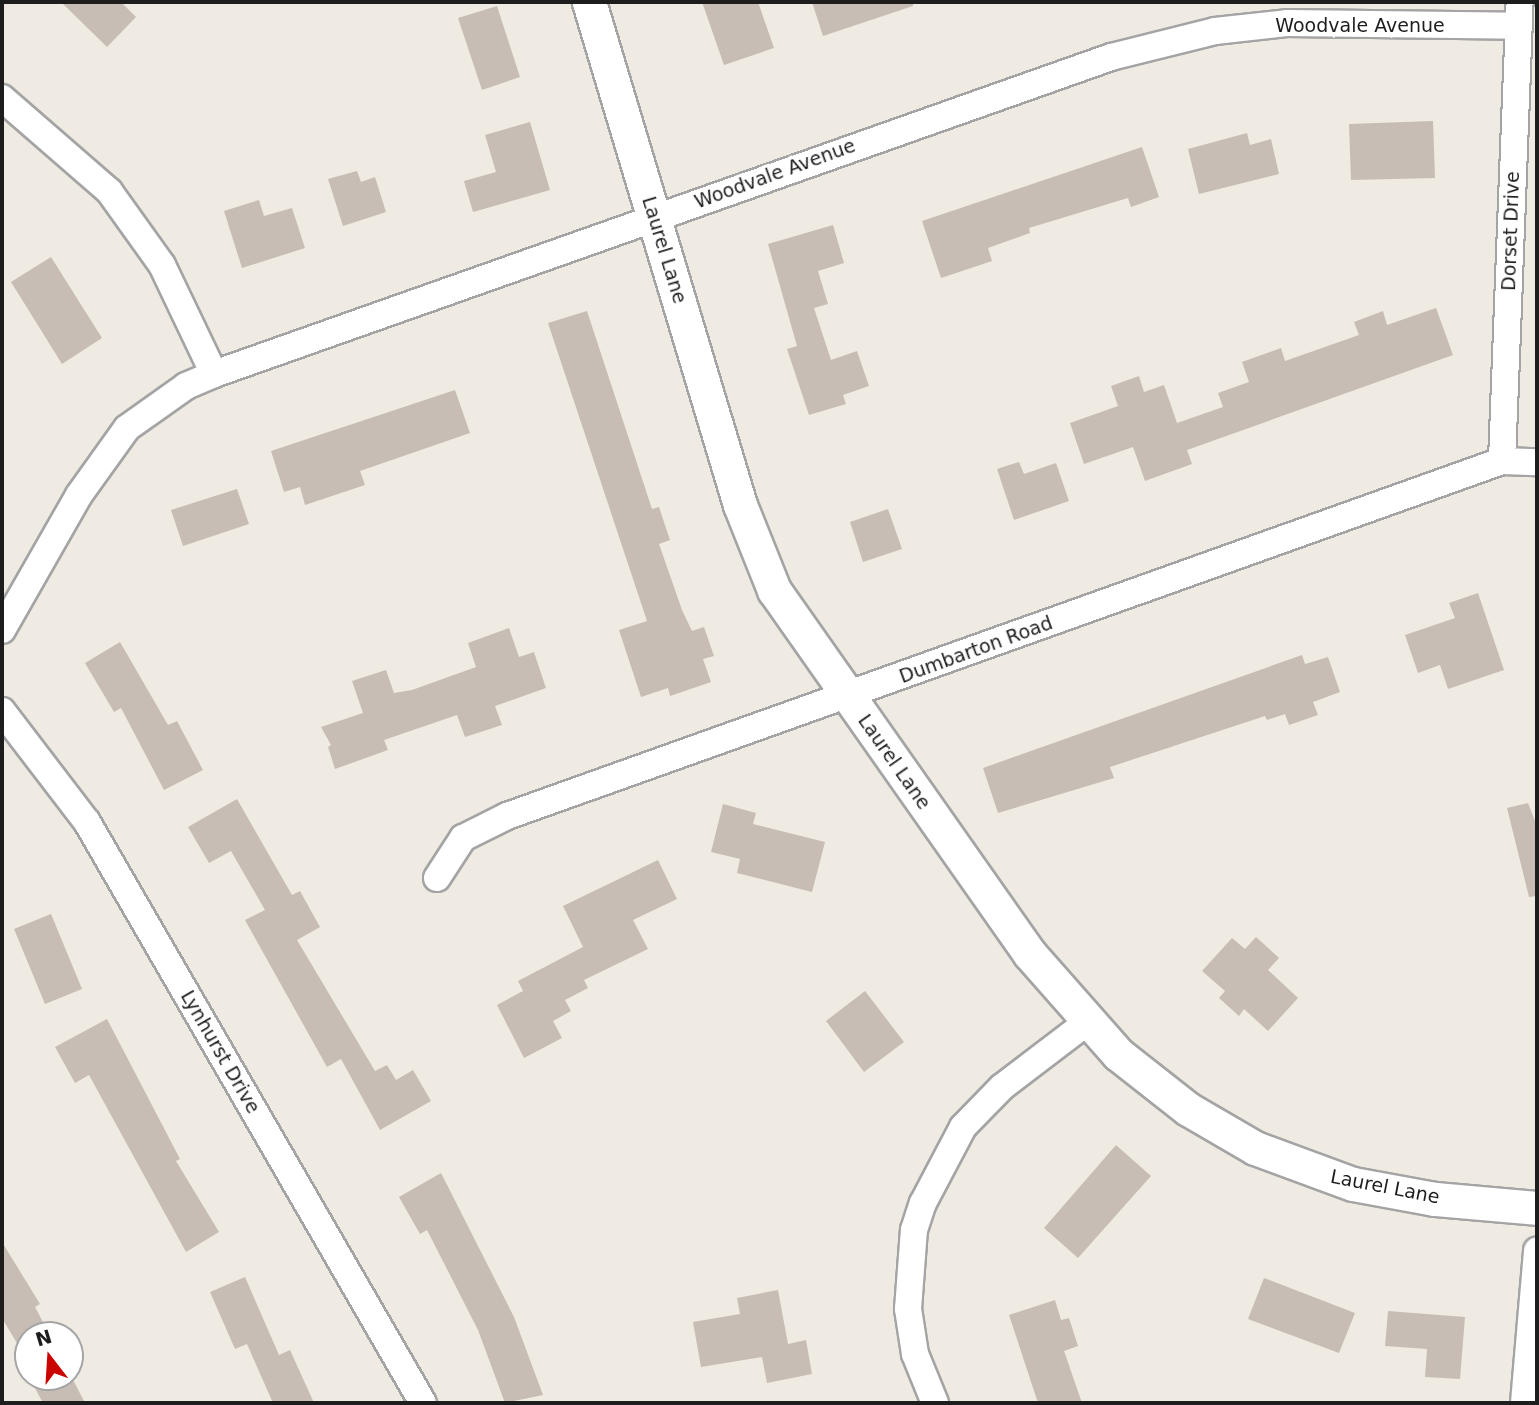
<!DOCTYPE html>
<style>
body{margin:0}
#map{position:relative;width:1539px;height:1405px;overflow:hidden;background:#efebe2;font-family:"DejaVu Sans",sans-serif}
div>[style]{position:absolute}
.building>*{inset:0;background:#c7bdb5}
.roads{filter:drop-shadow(2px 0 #a4a4a4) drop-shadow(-2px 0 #a4a4a4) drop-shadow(0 2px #a4a4a4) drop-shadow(0 -2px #a4a4a4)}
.minor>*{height:26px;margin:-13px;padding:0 13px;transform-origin:13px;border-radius:13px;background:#fff}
.tertiary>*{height:33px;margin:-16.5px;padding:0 16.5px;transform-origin:16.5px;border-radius:16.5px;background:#fff}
span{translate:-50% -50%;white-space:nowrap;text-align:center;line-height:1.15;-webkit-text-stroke:6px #fff;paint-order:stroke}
.street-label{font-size:19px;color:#1d1d1d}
.frame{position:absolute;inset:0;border:4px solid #1d1d1d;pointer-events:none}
.north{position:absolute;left:14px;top:1321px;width:70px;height:70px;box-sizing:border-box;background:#fff;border:2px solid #a5a5a5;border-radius:50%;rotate:343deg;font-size:19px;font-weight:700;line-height:28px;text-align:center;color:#1d1d1d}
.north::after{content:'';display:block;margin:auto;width:24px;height:32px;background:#ca0200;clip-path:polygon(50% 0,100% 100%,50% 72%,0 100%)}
</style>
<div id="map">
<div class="building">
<div style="clip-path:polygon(61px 2px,121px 2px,136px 17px,107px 47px)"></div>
<div style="clip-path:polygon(702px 2px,758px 2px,774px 48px,724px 65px)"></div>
<div style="clip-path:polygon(812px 2px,913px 2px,913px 6px,823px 36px)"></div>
<div style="clip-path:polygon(497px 6px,520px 77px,482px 90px,458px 18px)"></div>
<div style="clip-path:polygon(1433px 121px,1435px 178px,1351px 180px,1349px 124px)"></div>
<div style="clip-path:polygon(530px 122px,550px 190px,473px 212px,464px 181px,496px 172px,485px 135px)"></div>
<div style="clip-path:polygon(1247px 133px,1250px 145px,1271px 139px,1279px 174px,1199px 194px,1188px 149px)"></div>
<div style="clip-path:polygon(1142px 147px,1159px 197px,1131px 207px,1128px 198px,1029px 228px,1030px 233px,988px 248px,992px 261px,941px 278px,922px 221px)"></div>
<div style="clip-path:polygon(357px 171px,361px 182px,375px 177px,386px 212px,343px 226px,328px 179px)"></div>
<div style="clip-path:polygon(259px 200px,264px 216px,292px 208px,305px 248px,242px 268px,224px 211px)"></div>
<div style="clip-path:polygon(833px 225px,844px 263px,818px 271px,828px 304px,814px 308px,831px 360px,857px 351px,869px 386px,843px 395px,846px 404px,809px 415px,787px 349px,797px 346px,768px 244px)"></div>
<div style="clip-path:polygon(51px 257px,102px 338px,62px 364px,11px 282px)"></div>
<div style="clip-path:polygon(1436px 308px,1453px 355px,1187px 450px,1192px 464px,1145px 481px,1133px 447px,1084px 464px,1070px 423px,1118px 406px,1111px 386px,1139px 376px,1144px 392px,1164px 385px,1177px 423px,1223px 407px,1218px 393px,1249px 382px,1242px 362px,1281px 348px,1285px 361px,1359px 335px,1354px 322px,1383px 311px,1387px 325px)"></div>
<div style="clip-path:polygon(587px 311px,652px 509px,659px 507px,670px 540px,659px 544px,682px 610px,692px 631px,704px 627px,714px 656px,703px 659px,711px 682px,670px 696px,668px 688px,641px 697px,619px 630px,647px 621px,548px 323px)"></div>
<div style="clip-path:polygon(455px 390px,470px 433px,360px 471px,365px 485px,305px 505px,300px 487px,284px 492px,271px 451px)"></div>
<div style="clip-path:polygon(1019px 462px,1024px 474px,1056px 463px,1069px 501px,1014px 520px,997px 469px)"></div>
<div style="clip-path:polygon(237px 489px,249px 524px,183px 546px,171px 510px)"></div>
<div style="clip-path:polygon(888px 509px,902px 549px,863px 562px,850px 522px)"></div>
<div style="clip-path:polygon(1478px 593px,1504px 670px,1448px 689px,1440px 665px,1418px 673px,1405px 635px,1455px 618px,1449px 603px)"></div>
<div style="clip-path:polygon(509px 628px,519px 657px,534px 652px,546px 688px,495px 706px,502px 725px,465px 737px,457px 715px,384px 740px,388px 750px,335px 769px,328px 747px,331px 745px,321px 727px,363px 713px,352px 681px,386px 670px,394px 693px,412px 690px,476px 667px,468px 643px)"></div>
<div style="clip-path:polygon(120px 642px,168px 725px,177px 721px,203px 770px,164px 790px,121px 708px,114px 712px,85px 663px)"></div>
<div style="clip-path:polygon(1302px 655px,1305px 664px,1328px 657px,1340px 692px,1313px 702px,1318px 715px,1289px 725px,1285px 714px,1267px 720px,1265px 716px,1110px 767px,1114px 778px,998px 813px,983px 768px)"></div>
<div style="clip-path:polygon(237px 799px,292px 895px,300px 891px,320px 927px,297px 940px,375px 1071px,387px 1065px,396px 1080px,413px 1070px,431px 1101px,380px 1130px,341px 1059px,327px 1067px,245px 920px,265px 910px,231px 851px,209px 863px,188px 827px)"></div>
<div style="clip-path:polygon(1528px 803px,1537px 826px,1537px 896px,1529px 897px,1507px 808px)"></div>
<div style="clip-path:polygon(723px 804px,756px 813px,753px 824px,825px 842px,812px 892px,737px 873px,740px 859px,711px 852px)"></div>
<div style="clip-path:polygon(658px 860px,677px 899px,633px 920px,648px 949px,584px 980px,588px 988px,565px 1000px,571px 1011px,553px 1021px,562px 1038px,524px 1058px,497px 1005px,523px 991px,518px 981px,583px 947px,563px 906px)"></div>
<div style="clip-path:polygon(51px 914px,82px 989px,45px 1004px,14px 929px)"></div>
<div style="clip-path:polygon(1256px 937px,1279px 958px,1268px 970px,1298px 998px,1268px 1031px,1244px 1009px,1239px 1016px,1219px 998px,1225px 991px,1202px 971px,1232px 938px,1245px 949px)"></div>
<div style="clip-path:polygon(865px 991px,904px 1042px,864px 1072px,826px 1021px)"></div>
<div style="clip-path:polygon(107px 1019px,180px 1159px,176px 1161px,219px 1232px,186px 1252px,89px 1075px,75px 1083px,55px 1047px)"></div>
<div style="clip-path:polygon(1116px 1145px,1151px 1176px,1078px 1258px,1044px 1228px)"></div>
<div style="clip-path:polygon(441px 1173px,514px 1317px,543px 1395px,505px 1403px,478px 1330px,427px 1230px,420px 1234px,399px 1197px)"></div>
<div style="clip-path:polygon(2px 1242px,40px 1304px,35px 1307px,50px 1335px,28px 1335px,28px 1374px,17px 1352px,21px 1350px,2px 1318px)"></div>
<div style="clip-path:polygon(245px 1277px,279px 1355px,290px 1350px,314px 1403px,273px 1403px,247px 1344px,235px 1349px,210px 1292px)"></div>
<div style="clip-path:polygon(1264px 1278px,1355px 1313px,1339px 1353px,1248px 1319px)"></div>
<div style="clip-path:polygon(778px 1290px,788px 1344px,806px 1340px,812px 1374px,767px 1383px,762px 1357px,701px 1367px,693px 1322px,740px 1314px,737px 1298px)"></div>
<div style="clip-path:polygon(1055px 1300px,1061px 1320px,1069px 1318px,1078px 1346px,1064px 1351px,1082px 1403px,1038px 1403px,1009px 1315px)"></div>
<div style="clip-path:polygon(1388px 1311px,1465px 1317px,1460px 1379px,1425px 1377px,1427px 1349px,1385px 1346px)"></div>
<div style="clip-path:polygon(70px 1374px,85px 1403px,43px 1403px,29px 1377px)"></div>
</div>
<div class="roads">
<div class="minor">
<div style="left:2px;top:98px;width:142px;rotate:41deg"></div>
<div style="left:109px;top:191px;width:91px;rotate:54.4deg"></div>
<div style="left:162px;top:265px;width:121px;rotate:64.5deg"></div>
<div style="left:1502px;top:461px;width:459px;rotate:-87.8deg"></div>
<div style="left:2px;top:630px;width:155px;rotate:-60.3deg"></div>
<div style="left:79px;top:495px;width:82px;rotate:-54.4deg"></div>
<div style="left:127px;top:428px;width:72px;rotate:-35.4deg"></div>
<div style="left:186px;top:386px;width:30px;rotate:-23deg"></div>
<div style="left:214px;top:374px;width:951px;rotate:-19.46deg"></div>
<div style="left:1111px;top:57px;width:107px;rotate:-14deg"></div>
<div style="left:1215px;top:31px;width:72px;rotate:-6.3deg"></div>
<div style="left:1287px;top:23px;width:232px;rotate:0.7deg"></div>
<div style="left:2px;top:711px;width:140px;rotate:52.6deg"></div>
<div style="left:87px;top:822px;width:671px;rotate:59.96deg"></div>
<div style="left:437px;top:878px;width:48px;rotate:-57deg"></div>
<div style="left:463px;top:838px;width:49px;rotate:-26.6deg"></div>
<div style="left:507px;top:816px;width:1056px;rotate:-19.64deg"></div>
<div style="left:1502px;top:461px;width:35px;rotate:2deg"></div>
<div style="left:935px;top:1403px;width:53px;rotate:-112.2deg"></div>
<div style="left:915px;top:1354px;width:46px;rotate:-98.8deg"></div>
<div style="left:908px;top:1309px;width:79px;rotate:-85.7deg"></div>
<div style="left:914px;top:1230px;width:28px;rotate:-72deg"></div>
<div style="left:923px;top:1203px;width:86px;rotate:-62.2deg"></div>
<div style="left:963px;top:1127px;width:56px;rotate:-45.7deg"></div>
<div style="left:1002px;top:1087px;width:106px;rotate:-37.3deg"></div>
<div style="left:1524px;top:1403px;width:153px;rotate:-85.1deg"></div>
</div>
<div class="tertiary">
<div style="left:589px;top:2px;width:525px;rotate:73.29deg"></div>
<div style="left:740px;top:505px;width:92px;rotate:68.2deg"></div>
<div style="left:774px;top:590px;width:444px;rotate:54.9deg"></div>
<div style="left:1029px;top:953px;width:135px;rotate:48.6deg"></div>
<div style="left:1118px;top:1054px;width:89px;rotate:38.2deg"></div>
<div style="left:1188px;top:1109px;width:78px;rotate:30.2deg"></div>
<div style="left:1255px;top:1148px;width:104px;rotate:20.2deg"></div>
<div style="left:1353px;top:1184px;width:83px;rotate:10.4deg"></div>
<div style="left:1435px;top:1199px;width:102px;rotate:5deg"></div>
</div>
</div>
<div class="street-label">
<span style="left:1360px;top:26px">Woodvale Avenue</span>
<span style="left:775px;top:174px;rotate:-20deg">Woodvale Avenue</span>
<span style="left:1511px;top:231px;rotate:-88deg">Dorset Drive</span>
<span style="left:664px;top:250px;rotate:73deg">Laurel Lane</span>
<span style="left:976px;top:650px;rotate:-20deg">Dumbarton Road</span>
<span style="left:894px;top:762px;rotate:55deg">Laurel Lane</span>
<span style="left:220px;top:1052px;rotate:60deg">Lynhurst Drive</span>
<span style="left:1385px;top:1187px;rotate:11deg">Laurel Lane</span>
</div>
<div class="frame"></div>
<div class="north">N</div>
</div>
